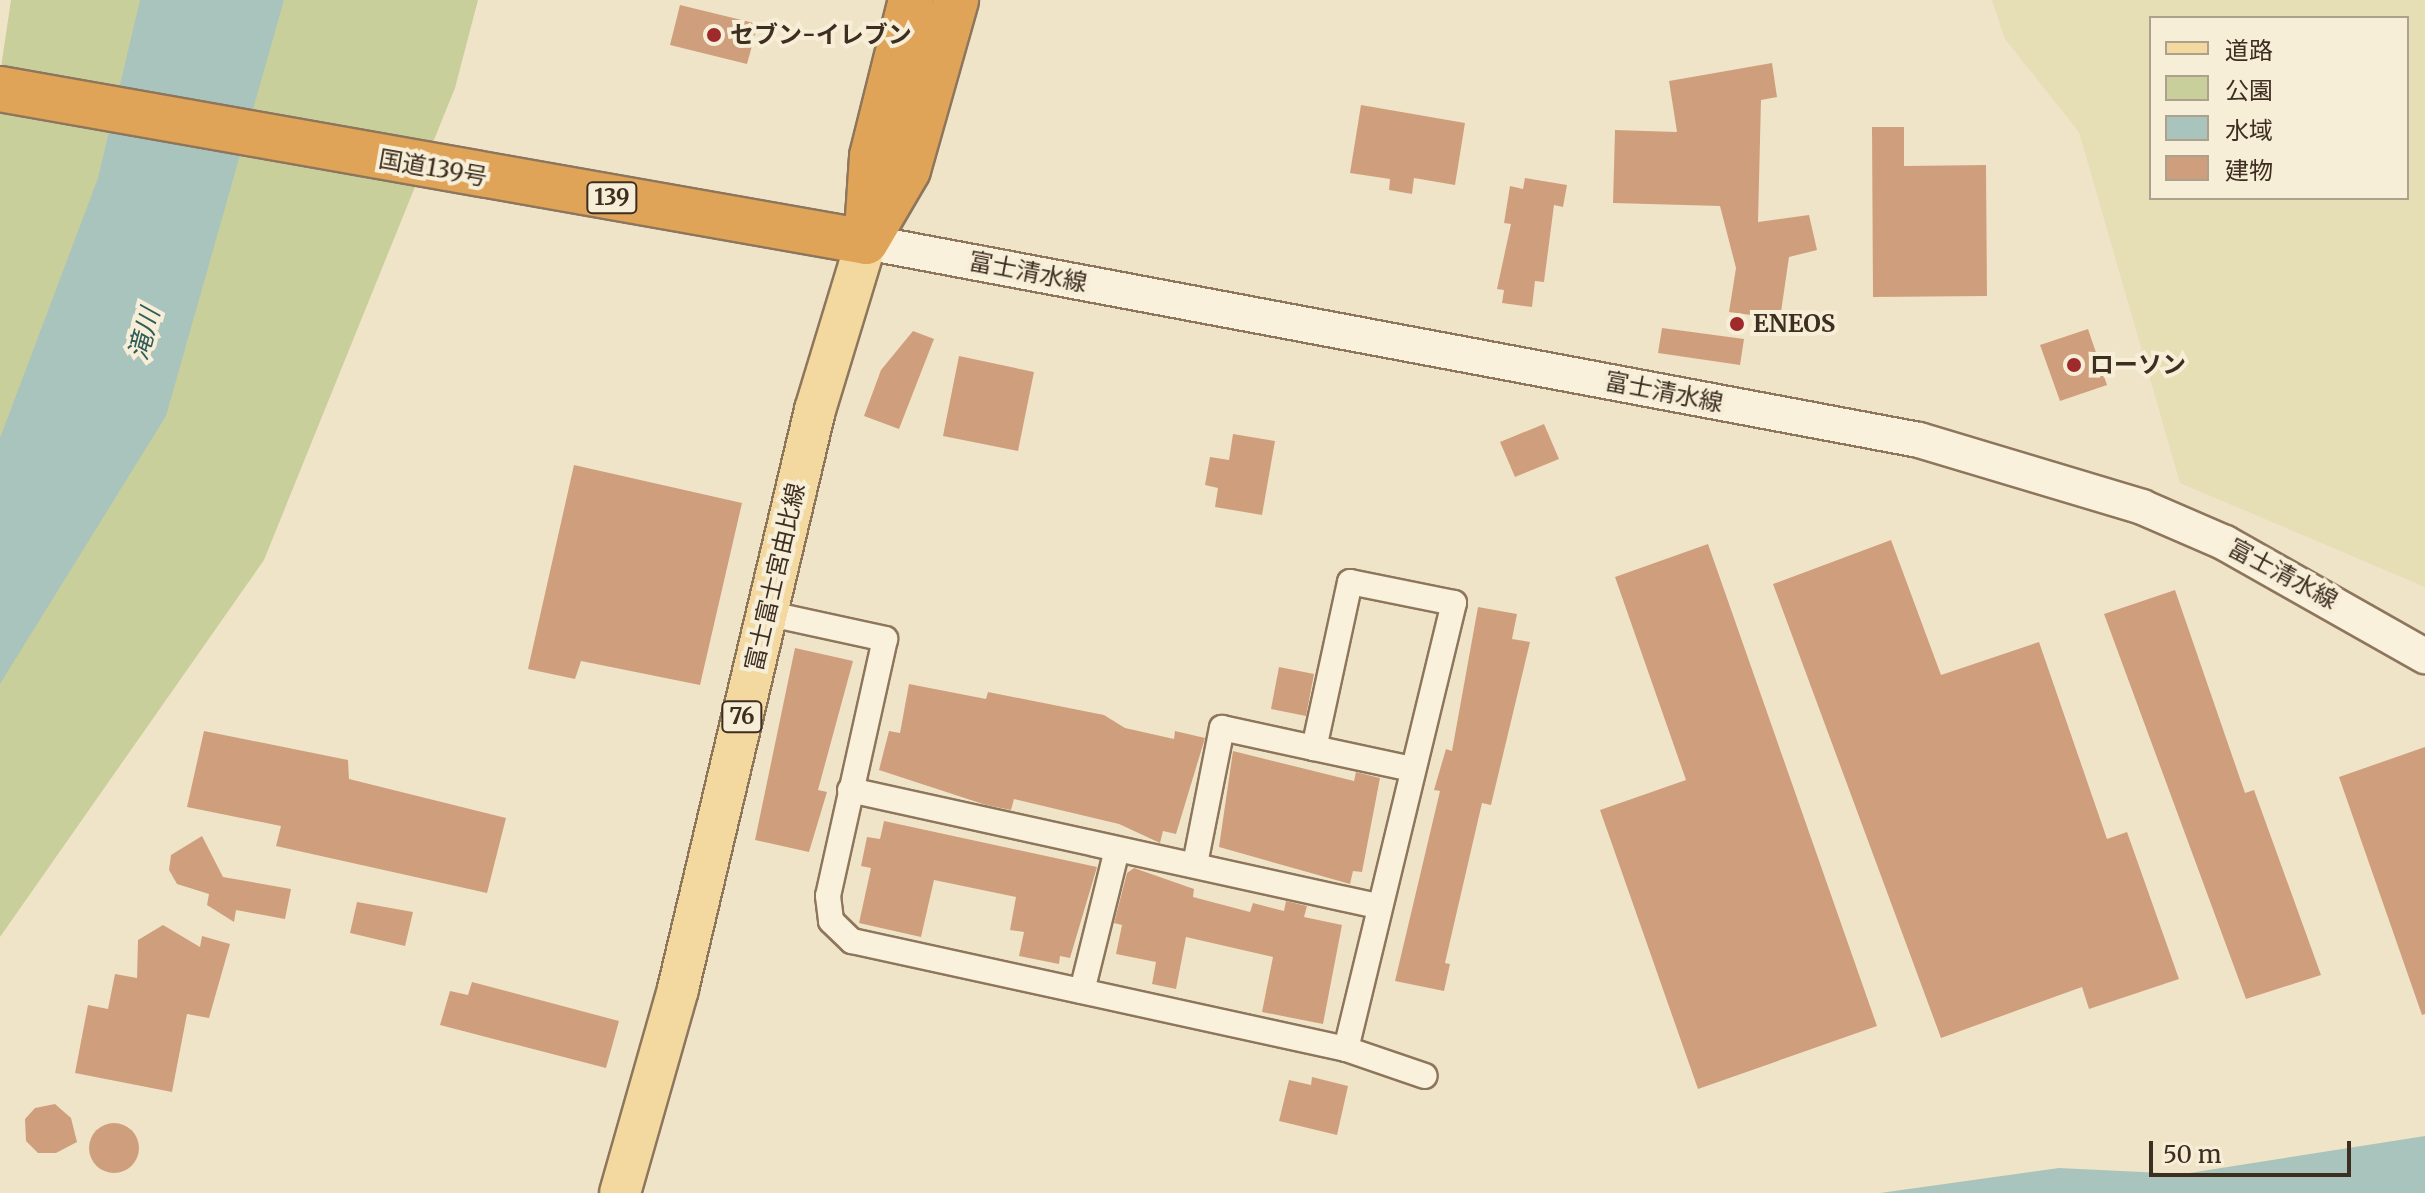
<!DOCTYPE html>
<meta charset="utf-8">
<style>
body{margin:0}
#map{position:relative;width:2425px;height:1193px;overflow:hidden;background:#f0e4c8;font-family:Merriweather,"Noto Sans JP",serif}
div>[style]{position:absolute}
.farmland>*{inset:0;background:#e6deb5}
.green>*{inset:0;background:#c9cf9b}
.water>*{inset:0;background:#a9c4bc}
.building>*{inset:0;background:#cf9f7d}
.round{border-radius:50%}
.roads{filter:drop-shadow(2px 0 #8d765c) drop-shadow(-2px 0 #8d765c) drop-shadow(0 2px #8d765c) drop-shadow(0 -2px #8d765c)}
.street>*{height:24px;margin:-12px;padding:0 12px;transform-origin:12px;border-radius:12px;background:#faf1dc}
.secondary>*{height:34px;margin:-17px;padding:0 17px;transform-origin:17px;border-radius:17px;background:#faf1dc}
.primary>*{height:40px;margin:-20px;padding:0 20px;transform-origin:20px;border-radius:20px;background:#f3d9a0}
.highway>*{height:44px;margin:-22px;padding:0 22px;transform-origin:22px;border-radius:22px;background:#e0a458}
.dots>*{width:22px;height:22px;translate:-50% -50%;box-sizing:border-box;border:4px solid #f7eed8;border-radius:50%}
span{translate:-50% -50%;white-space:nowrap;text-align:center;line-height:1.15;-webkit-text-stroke:8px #f7eed8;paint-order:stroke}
.shield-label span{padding:2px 6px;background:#f7eed8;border:2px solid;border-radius:6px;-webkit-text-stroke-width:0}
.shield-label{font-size:22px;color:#3d2e20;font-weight:700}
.poi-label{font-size:24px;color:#3d2e20;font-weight:700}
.left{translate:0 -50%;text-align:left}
.street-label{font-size:24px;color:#3d2e20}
.water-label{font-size:26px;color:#2f5d5a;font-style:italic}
.legend{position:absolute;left:2149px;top:16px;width:260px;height:184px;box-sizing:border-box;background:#f7eed8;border:2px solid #ada18e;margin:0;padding:10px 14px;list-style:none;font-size:24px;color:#3d2e20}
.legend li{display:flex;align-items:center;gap:16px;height:40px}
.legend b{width:40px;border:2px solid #ada18e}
.scale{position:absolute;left:2149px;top:1141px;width:202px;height:36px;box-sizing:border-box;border:4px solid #3d2e20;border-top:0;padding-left:10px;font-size:24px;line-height:28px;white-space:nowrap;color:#3d2e20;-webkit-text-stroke:6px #f7eed8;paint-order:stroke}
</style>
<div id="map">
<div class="farmland">
<div style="clip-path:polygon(evenodd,1992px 0,2425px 0,2425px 587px,2180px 483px,2079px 132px,2005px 39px,1992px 0,2151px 18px,2407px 18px,2407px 198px,2151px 198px,2151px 18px)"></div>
</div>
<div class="green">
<div style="clip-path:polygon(11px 0,478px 0,455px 88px,264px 560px,0 937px,0 74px)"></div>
</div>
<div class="water">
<div style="clip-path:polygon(140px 0,284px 0,166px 416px,0 684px,0 438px,98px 178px)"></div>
<div style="clip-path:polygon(2425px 1136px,2425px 1193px,1880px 1193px,2059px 1168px,2183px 1174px)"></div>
</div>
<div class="building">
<div style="clip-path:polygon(680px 5px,758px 24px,747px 64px,670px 45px)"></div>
<div style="clip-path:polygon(1772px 63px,1777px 97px,1761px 100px,1758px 222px,1809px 215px,1817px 250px,1789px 257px,1780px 319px,1729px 312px,1736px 268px,1720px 206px,1613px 203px,1615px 130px,1677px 132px,1669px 81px)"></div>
<div style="clip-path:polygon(1361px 105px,1465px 123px,1455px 185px,1414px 178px,1412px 194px,1389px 190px,1390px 179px,1350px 173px)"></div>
<div style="clip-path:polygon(1872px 127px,1904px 127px,1904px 166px,1986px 165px,1987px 296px,1873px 297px)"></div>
<div style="clip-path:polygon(1525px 178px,1567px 185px,1563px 207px,1554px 205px,1544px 282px,1535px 281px,1532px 307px,1502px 303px,1504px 290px,1497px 289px,1511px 224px,1504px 223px,1510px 186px,1523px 189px)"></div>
<div style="clip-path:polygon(1662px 328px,1744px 339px,1740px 365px,1658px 353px)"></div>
<div style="clip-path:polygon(2088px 329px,2107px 385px,2060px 401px,2040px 345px)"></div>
<div style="clip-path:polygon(913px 331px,934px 339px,899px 429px,864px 416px,881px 370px)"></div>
<div style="clip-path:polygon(959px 356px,1034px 372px,1018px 451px,943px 436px)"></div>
<div style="clip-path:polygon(1544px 424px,1559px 459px,1515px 477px,1500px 442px)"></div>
<div style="clip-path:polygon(1233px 434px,1275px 441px,1262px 515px,1215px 507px,1218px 488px,1205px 485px,1210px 457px,1229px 460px)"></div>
<div style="clip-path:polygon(574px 465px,742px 503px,700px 685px,581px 661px,575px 679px,528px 669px)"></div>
<div style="clip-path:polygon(1891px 540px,1941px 675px,2039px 642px,2107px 839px,2127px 832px,2179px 979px,2089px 1009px,2082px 987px,1941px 1038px,1773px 584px)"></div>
<div style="clip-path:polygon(1708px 544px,1877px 1026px,1698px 1089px,1600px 810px,1686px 780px,1615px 577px)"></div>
<div style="clip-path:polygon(2175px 590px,2245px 793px,2254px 790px,2321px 975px,2246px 999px,2104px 614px)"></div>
<div style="clip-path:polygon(1478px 607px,1517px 614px,1512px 639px,1530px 642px,1491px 805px,1482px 803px,1445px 963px,1450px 964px,1444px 991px,1395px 981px,1440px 791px,1434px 790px,1446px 749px,1452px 751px)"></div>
<div style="clip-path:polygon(795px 648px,853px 661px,818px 790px,827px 792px,809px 852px,755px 840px)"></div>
<div style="clip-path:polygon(1279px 667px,1314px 674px,1306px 716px,1271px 709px)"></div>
<div style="clip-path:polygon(909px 684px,986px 699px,988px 692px,1104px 715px,1125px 728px,1174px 739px,1175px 731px,1205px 738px,1176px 834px,1163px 831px,1160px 843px,1119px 824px,1014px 799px,1011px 810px,986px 805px,879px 770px,889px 731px,900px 733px)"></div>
<div style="clip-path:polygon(204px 731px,348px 760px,349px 779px,506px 818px,487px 893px,276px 846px,281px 826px,187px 807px)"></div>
<div style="clip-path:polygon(2425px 747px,2425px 1014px,2422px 1015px,2339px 777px)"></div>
<div style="clip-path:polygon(1233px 751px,1354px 781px,1356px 772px,1380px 778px,1362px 872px,1353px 871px,1350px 884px,1219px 847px)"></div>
<div style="clip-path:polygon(884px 821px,1097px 867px,1070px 958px,1060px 956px,1059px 964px,1019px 956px,1024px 932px,1010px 930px,1016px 897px,934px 880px,921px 937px,859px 923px,871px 868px,861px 866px,867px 837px,880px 839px)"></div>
<div style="clip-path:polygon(202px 836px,223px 877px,291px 889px,285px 919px,236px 910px,234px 922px,207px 905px,209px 894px,177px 884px,169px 870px,171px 855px)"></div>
<div style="clip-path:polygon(1134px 868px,1194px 889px,1193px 897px,1250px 912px,1253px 903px,1284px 911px,1286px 901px,1307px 906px,1304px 917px,1342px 925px,1323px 1024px,1262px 1012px,1273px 957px,1186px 937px,1176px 989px,1152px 984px,1156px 962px,1116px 954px,1122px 925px,1114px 923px,1127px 873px)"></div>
<div style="clip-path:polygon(357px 902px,413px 912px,405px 946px,350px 933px)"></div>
<div style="clip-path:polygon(163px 925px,200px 947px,202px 936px,230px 944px,209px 1018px,187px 1014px,172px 1092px,75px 1073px,88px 1005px,108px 1009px,115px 974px,137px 978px,138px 940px)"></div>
<div style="clip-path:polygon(472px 982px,619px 1021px,606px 1068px,440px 1025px,450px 991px,468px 995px)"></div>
<div style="clip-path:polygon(1312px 1077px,1348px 1086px,1337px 1135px,1279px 1121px,1289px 1080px,1311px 1085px)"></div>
<div style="clip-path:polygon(55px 1104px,71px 1118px,77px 1142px,56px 1153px,38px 1153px,26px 1141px,25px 1119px,35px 1108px)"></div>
<div class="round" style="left:89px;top:1123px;width:50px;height:50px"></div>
</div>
<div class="roads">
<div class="street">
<div style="left:766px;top:613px;width:122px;rotate:12.3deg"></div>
<div style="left:885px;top:639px;width:263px;rotate:102.5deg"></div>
<div style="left:828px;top:896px;width:25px;rotate:83deg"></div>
<div style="left:831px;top:921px;width:29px;rotate:44deg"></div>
<div style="left:852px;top:941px;width:506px;rotate:12.33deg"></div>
<div style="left:1346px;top:1049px;width:83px;rotate:18.9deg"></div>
<div style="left:850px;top:790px;width:540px;rotate:12.41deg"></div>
<div style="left:1195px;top:864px;width:139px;rotate:-78.8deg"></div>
<div style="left:1222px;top:728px;width:94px;rotate:12.3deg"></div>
<div style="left:1082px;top:991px;width:145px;rotate:-76.1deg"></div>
<div style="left:1346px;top:1049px;width:459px;rotate:-76.4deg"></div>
<div style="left:1454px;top:603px;width:106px;rotate:-168.6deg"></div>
<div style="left:1350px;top:582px;width:170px;rotate:102.2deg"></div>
<div style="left:1314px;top:748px;width:100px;rotate:12.1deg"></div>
</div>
<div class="secondary">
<div style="left:866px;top:242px;width:1071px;rotate:10.65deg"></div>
<div style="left:1919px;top:440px;width:233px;rotate:16.7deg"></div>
<div style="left:2142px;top:507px;width:90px;rotate:23.4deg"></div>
<div style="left:2225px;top:543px;width:230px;rotate:29.5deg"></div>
</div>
<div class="primary">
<div style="left:620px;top:1193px;width:212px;rotate:-74.1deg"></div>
<div style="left:678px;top:989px;width:595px;rotate:-76.69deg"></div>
<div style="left:815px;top:410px;width:176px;rotate:-73.1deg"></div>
</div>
<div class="highway">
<div style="left:0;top:89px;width:879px;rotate:10.02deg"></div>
<div style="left:867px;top:232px;width:76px;rotate:-86.2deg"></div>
<div style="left:872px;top:156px;width:161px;rotate:-76deg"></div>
<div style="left:866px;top:242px;width:83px;rotate:-59.7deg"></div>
<div style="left:908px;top:170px;width:177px;rotate:-74.2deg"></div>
</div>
</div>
<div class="dots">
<div style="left:714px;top:35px;background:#9e2a2b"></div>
<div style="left:1737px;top:324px;background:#9e2a2b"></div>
<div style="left:2074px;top:365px;background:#9e2a2b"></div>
</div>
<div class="shield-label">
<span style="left:612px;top:198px">139</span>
<span style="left:742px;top:717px">76</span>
</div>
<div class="poi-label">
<span class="left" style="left:730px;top:35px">セブン-イレブン</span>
<span class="left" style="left:1753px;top:324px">ENEOS</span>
<span class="left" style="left:2090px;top:365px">ローソン</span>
</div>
<div class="street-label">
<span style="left:433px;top:168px;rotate:10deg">国道139号</span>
<span style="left:1028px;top:272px;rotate:11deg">富士清水線</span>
<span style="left:1664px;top:392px;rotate:11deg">富士清水線</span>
<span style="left:2283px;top:574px;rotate:28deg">富士清水線</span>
<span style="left:775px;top:577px;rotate:-77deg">富士富士宮由比線</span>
</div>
<div class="water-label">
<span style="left:144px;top:334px;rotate:-75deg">滝川</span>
</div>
<ul class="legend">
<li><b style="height:10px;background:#f3d9a0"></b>道路</li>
<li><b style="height:22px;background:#c9cf9b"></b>公園</li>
<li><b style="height:22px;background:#a9c4bc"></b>水域</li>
<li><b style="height:22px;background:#cf9f7d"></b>建物</li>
</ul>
<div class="scale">50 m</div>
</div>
